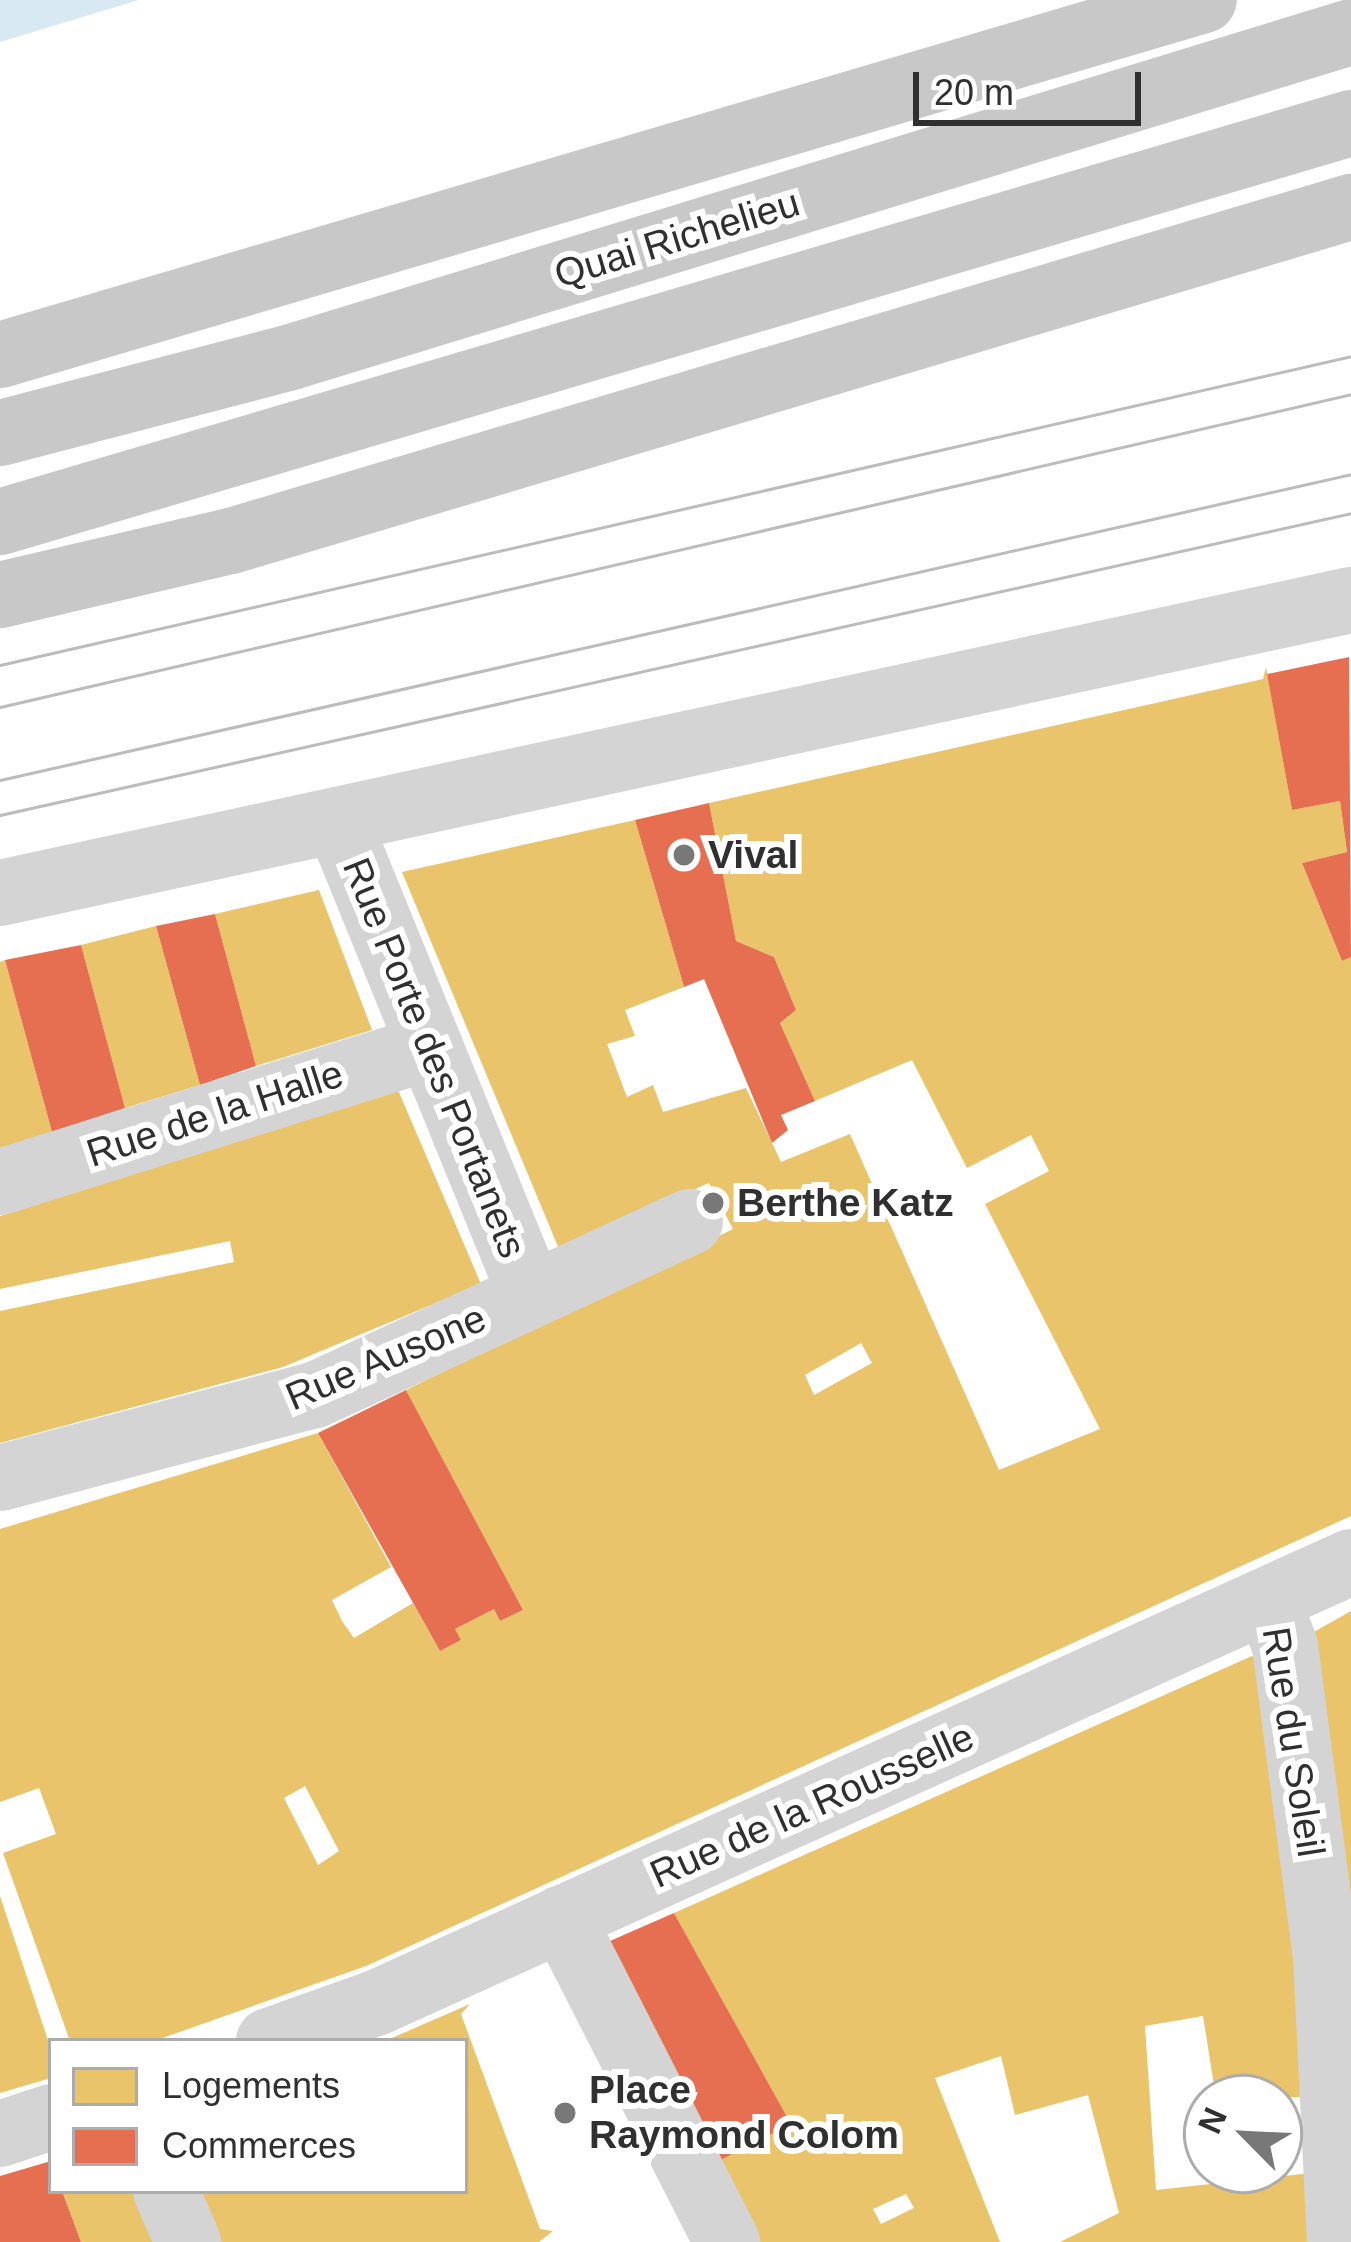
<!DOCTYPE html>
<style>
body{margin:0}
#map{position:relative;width:1351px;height:2242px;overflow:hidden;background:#fff;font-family:Arial,sans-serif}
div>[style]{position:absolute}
.water>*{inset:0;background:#d9e9f3}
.homes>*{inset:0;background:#e9c46a}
.shops>*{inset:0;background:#e76f51}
.minor>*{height:66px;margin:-33px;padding:0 33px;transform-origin:33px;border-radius:33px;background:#d4d4d4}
.major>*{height:66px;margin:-33px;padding:0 33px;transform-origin:33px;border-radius:33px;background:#c8c8c8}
.tram>*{height:3px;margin:-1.5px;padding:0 1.5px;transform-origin:1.5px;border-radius:1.5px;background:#bcbcbc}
.dots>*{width:33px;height:33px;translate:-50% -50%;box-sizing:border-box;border:6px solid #fff;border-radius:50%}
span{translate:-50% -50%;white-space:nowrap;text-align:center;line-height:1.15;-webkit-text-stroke:12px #fff;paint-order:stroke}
.street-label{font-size:39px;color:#303030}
.poi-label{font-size:39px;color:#303030;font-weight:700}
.left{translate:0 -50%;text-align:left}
.legend{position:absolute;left:48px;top:2038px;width:420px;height:156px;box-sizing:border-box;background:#fff;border:3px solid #acacac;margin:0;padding:15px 21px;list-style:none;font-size:36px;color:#303030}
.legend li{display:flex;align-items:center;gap:24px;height:60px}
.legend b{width:60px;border:3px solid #acacac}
.north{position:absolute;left:1183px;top:2074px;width:120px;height:120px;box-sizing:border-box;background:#fff;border:3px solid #acacac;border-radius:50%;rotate:294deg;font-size:33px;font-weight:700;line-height:48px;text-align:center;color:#303030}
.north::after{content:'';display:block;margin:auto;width:42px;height:54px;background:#787878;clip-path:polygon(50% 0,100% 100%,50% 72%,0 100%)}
.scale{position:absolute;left:913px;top:72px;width:228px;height:54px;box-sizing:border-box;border:6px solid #303030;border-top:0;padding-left:15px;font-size:36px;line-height:42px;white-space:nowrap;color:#303030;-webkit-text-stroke:9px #fff;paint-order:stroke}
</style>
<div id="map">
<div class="water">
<div style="clip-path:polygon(0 0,139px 0,0 42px)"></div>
</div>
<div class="homes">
<div style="clip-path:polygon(evenodd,1266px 667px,1292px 810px,1340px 801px,1347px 852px,1302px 863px,1342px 961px,1351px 957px,1351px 1516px,366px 1966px,154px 2041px,70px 2041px,3px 1853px,56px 1834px,39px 1788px,0 1802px,0 1529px,318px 1433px,391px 1567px,332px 1600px,342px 1621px,354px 1638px,413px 1603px,440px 1651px,461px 1640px,455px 1629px,494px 1609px,500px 1621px,523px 1610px,406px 1390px,733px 1229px,709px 1183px,559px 1249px,402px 872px,635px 820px,684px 987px,625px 1010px,635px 1036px,607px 1044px,627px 1097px,653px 1085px,663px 1112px,746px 1088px,781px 1162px,850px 1134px,999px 1470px,1100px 1429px,985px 1204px,1049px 1171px,1031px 1135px,967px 1168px,912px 1060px,815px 1101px,780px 1023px,796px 1010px,774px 957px,736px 941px,709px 803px,1263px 679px,1266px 667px,861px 1343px,872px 1363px,814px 1395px,805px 1375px,861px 1343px,1266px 667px,305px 1786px,339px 1851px,318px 1865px,284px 1798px,305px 1786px)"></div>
<div style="clip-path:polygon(319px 890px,372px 1030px,256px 1066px,215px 914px)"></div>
<div style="clip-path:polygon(156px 926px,200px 1085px,125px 1108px,81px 945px)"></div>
<div style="clip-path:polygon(5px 960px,52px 1132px,0 1148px,0 962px)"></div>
<div style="clip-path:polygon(398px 1090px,481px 1284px,283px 1367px,0 1443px,0 1311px,234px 1262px,230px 1241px,0 1289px,0 1216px)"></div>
<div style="clip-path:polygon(1351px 1611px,1351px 2060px,1312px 1633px)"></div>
<div style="clip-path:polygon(evenodd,1252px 1656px,1259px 1660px,1316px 2097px,1216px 2098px,1203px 2016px,1145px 2026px,1156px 2190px,1320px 2172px,1322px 2242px,1060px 2242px,1119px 2213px,1088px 2095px,1015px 2115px,1001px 2056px,935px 2078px,1000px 2242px,754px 2242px,715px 2163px,791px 2124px,674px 1913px,1252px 1656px,906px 2194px,914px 2208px,881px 2224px,873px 2209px,906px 2194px)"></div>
<div style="clip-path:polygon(0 1896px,51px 2049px,51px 2078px,0 2093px)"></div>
<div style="clip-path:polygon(470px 2004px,461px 2014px,540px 2229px,553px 2231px,539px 2242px,200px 2242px,178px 2191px,465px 2191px,465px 2041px,385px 2041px)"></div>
<div style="clip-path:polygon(62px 2191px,156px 2191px,177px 2242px,81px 2242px)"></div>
</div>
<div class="shops">
<div style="clip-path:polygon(1349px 657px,1351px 957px,1342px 961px,1302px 863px,1347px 852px,1340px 801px,1292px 810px,1267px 674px)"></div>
<div style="clip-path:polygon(709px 803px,736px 941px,774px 957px,796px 1010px,780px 1023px,815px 1101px,781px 1115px,788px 1130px,772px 1143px,704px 979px,684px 987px,635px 820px)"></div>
<div style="clip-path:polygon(215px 914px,256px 1066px,200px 1085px,156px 926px)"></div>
<div style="clip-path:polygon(81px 945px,125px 1108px,52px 1132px,5px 960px)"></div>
<div style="clip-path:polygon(406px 1390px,523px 1610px,500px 1621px,494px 1609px,455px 1629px,461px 1640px,440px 1651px,318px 1433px)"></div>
<div style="clip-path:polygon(674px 1913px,791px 2124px,715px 2163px,610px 1941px)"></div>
<div style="clip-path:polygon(51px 2161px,51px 2191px,62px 2191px,81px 2242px,0 2242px,0 2176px)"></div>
</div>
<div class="minor">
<div style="left:338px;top:821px;width:512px;rotate:67.85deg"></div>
<div style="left:0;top:893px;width:1382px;rotate:-12.24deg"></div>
<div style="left:0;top:1182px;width:451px;rotate:-17.4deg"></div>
<div style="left:0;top:1478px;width:326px;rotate:-14.8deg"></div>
<div style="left:315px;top:1395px;width:413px;rotate:-24.8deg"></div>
<div style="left:1268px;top:1601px;width:48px;rotate:69.3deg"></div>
<div style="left:1285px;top:1646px;width:314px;rotate:82.5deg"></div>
<div style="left:1326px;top:1957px;width:285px;rotate:87.2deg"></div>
<div style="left:562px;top:1918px;width:364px;rotate:63deg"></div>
<div style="left:269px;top:2041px;width:114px;rotate:-19.6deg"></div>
<div style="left:376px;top:2003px;width:1070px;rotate:-24.34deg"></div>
<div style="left:0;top:2134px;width:54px;rotate:-18.4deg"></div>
<div style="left:166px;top:2191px;width:56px;rotate:66.7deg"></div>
</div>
<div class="major">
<div style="left:0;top:355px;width:1255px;rotate:-16.43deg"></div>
<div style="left:0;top:433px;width:298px;rotate:-14.6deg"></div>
<div style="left:288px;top:358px;width:1112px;rotate:-17.05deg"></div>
<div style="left:0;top:522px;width:1409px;rotate:-16.45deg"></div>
<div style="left:0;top:595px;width:237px;rotate:-13.2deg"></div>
<div style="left:231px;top:541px;width:1169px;rotate:-16.61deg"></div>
</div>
<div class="tram">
<div style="left:0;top:665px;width:1386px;rotate:-12.88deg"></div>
<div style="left:0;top:707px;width:1387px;rotate:-13.04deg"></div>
<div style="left:0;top:780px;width:1385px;rotate:-12.76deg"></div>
<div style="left:0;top:815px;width:1384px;rotate:-12.6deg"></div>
</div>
<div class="dots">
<div style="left:684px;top:855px;background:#787878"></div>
<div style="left:713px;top:1203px;background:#787878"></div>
<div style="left:565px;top:2113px;background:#787878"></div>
</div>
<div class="street-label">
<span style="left:677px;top:239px;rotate:-17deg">Quai Richelieu</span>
<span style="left:434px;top:1058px;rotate:68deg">Rue Porte des Portanets</span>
<span style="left:215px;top:1114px;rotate:-18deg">Rue de la Halle</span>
<span style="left:386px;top:1358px;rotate:-23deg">Rue Ausone</span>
<span style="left:1293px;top:1742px;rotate:81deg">Rue du Soleil</span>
<span style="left:812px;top:1806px;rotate:-24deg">Rue de la Rousselle</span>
</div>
<div class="poi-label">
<span class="left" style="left:708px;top:855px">Vival</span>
<span class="left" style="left:737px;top:1203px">Berthe Katz</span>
<span class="left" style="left:589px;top:2113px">Place<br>Raymond Colom</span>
</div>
<ul class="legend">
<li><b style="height:33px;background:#e9c46a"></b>Logements</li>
<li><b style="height:33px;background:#e76f51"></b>Commerces</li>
</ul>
<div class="north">N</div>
<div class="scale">20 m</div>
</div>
